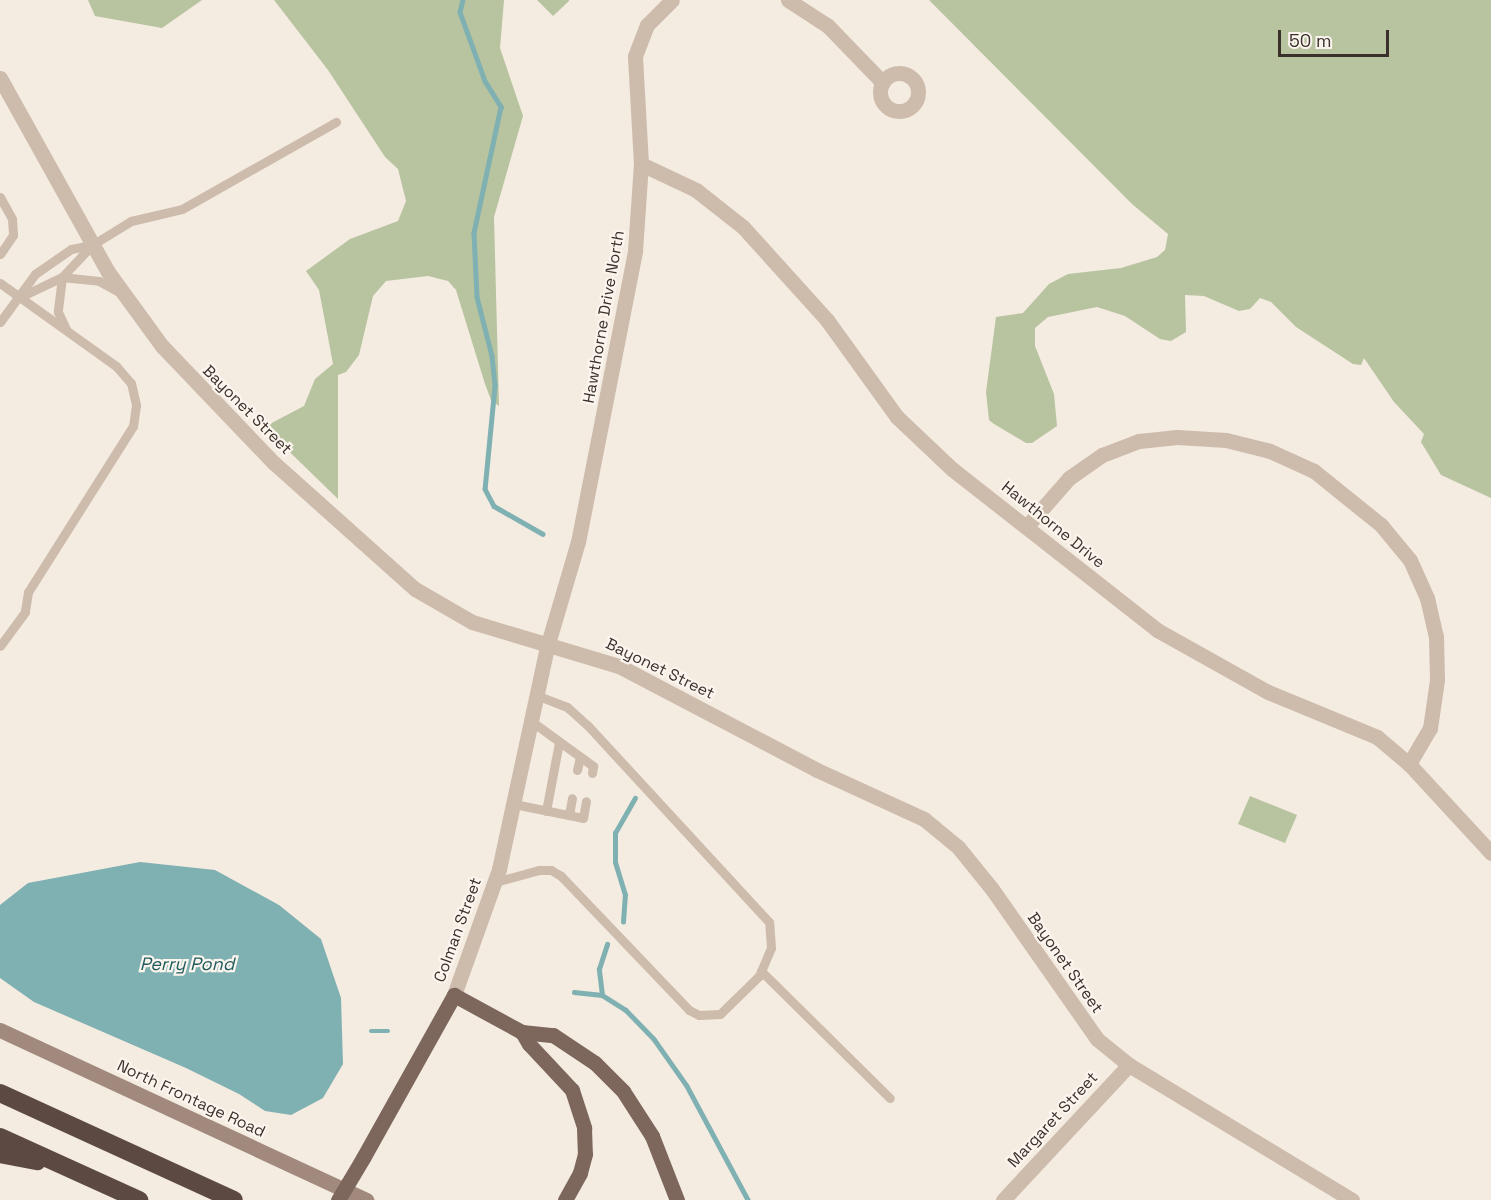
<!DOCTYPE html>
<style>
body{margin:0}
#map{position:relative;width:1491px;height:1200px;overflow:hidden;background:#f4ebe1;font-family:"Space Grotesk",sans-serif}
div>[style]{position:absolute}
.green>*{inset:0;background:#b8c4a0}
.water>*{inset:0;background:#7fb0b2}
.stream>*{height:4.5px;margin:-2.25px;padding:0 2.25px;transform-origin:2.25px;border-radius:2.25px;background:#7fb0b2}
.service>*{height:9px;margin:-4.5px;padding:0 4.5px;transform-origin:4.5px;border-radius:4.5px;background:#cdbbac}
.minor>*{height:15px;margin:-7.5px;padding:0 7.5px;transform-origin:7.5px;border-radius:7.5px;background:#cdbbac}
.minor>.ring{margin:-7.5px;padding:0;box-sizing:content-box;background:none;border:15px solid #cdbbac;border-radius:50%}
.tertiary>*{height:15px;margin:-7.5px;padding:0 7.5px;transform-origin:7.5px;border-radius:7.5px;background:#cdbbac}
.secondary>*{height:15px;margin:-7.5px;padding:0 7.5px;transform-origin:7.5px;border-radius:7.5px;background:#a18a7d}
.primary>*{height:15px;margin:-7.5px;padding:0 7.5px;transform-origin:7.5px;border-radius:7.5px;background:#7d675c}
.motorway>*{height:18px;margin:-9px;padding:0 9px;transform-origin:9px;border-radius:9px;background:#5c4a42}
.primary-bridge>*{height:15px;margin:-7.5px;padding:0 7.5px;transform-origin:7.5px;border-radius:7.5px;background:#7d675c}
span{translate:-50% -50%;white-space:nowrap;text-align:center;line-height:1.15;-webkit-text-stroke:4.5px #fbf5ee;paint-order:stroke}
.street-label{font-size:16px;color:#3b302b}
.water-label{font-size:18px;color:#1f5a5e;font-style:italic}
.scale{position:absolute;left:1278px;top:30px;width:111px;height:27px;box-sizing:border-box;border:3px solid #3b302b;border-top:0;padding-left:8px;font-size:18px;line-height:21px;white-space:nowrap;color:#3b302b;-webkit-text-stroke:4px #fbf5ee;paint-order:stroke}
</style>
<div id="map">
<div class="green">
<div style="clip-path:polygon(88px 0,202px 0,162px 28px,95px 16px)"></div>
<div style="clip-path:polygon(274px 0,504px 0,500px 48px,523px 116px,494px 217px,499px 406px,491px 400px,485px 384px,456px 290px,448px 281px,428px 276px,386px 281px,373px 296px,359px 355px,346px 372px,338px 375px,338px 499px,264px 427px,304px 406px,315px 379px,333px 364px,319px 290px,306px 271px,350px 239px,398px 221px,406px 201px,398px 169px,385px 157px,328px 70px)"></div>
<div style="clip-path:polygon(537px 0,569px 0,569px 1px,553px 16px)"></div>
<div style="clip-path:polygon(929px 0,1491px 0,1491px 498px,1441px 475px,1421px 442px,1424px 434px,1394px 402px,1364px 358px,1361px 365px,1353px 364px,1296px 327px,1271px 302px,1260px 298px,1250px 309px,1239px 311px,1204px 296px,1185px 295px,1186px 332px,1171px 341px,1160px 339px,1125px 316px,1097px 307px,1048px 317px,1035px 328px,1035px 346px,1054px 394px,1057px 426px,1032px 443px,1026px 443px,994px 424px,989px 420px,986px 392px,996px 317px,1023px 313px,1049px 284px,1068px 274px,1121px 268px,1157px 257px,1165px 250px,1168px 234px,1132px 204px)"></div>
<div style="clip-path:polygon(1250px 796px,1297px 815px,1285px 843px,1238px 824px)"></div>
</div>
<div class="water">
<div style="clip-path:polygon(140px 862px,215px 870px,279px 905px,321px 939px,341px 998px,343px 1064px,323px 1098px,291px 1115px,265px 1111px,239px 1094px,186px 1068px,34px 1002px,0 978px,0 905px,28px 883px)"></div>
</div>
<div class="stream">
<div style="left:463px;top:0;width:12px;rotate:104deg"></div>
<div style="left:460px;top:12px;width:73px;rotate:70.1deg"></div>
<div style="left:485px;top:81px;width:31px;rotate:58deg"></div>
<div style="left:501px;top:107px;width:129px;rotate:102.1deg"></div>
<div style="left:474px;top:233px;width:64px;rotate:87.3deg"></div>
<div style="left:477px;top:297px;width:61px;rotate:75.7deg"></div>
<div style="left:492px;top:356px;width:30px;rotate:84deg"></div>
<div style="left:495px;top:386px;width:103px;rotate:95.5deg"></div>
<div style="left:485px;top:489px;width:19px;rotate:62deg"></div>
<div style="left:494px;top:506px;width:56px;rotate:29.7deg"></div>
<div style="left:623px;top:922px;width:27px;rotate:-86deg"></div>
<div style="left:625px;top:895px;width:34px;rotate:-107deg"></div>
<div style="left:615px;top:862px;width:29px;rotate:-90deg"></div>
<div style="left:615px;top:833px;width:40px;rotate:-60.3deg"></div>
<div style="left:574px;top:992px;width:28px;rotate:6deg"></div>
<div style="left:602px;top:995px;width:28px;rotate:32deg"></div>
<div style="left:626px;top:1010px;width:40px;rotate:46deg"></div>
<div style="left:654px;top:1039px;width:57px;rotate:54.9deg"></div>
<div style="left:687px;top:1086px;width:129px;rotate:61.8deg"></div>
<div style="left:602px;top:995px;width:26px;rotate:-97deg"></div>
<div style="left:599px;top:969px;width:26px;rotate:-72deg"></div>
<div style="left:371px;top:1031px;width:17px"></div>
</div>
<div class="service">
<div style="left:0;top:197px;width:25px;rotate:61deg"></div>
<div style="left:12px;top:219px;width:16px;rotate:86deg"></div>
<div style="left:13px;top:235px;width:23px;rotate:124deg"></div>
<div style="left:62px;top:277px;width:37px;rotate:6deg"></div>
<div style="left:99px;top:281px;width:23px;rotate:29deg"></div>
<div style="left:62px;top:277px;width:35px;rotate:97deg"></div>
<div style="left:58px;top:312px;width:19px;rotate:65deg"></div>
<div style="left:0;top:283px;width:143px;rotate:35.6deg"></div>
<div style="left:116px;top:366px;width:23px;rotate:49deg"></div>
<div style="left:131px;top:383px;width:23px;rotate:77deg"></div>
<div style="left:136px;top:405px;width:21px;rotate:98deg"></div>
<div style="left:133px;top:426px;width:196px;rotate:122.3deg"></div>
<div style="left:28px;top:592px;width:20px;rotate:99deg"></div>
<div style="left:25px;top:612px;width:42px;rotate:126.3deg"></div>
<div style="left:18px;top:298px;width:49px;rotate:-25.5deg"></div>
<div style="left:62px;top:277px;width:44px;rotate:-46.8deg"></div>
<div style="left:92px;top:245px;width:46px;rotate:-31.6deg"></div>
<div style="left:131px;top:221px;width:52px;rotate:-13.2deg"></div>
<div style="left:182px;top:209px;width:177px;rotate:-29.5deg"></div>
<div style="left:0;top:322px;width:59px;rotate:-53.9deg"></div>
<div style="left:35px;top:274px;width:44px;rotate:-34.8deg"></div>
<div style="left:71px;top:249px;width:21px;rotate:-11deg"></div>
<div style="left:531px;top:721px;width:77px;rotate:36deg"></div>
<div style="left:593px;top:766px;width:7px;rotate:98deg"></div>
<div style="left:577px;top:770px;width:13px;rotate:-77deg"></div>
<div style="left:514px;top:804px;width:70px;rotate:11.5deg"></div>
<div style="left:583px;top:818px;width:17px;rotate:-80deg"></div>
<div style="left:546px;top:811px;width:70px;rotate:-79.3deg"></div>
<div style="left:569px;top:815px;width:17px;rotate:-80deg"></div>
<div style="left:495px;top:882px;width:46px;rotate:-15.3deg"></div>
<div style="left:539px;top:870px;width:12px"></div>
<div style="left:551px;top:870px;width:12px;rotate:31deg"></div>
<div style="left:561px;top:876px;width:185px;rotate:46.3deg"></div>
<div style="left:689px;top:1010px;width:11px;rotate:27deg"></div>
<div style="left:699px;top:1015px;width:21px;rotate:-3deg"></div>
<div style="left:720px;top:1014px;width:54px;rotate:-44.3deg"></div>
<div style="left:759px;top:976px;width:30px;rotate:-67deg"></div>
<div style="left:771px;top:948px;width:26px;rotate:-94deg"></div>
<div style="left:769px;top:922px;width:268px;rotate:-132.7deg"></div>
<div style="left:587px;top:725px;width:27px;rotate:-138deg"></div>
<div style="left:567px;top:707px;width:33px;rotate:-159deg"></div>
<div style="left:761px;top:971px;width:181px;rotate:44.6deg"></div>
</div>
<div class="minor">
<div style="left:788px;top:0;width:48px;rotate:33deg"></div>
<div style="left:828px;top:26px;width:79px;rotate:46deg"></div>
<div class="ring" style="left:880px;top:73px;width:23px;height:23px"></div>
<div style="left:641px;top:164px;width:61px;rotate:25.3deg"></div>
<div style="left:696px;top:190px;width:60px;rotate:38.2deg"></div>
<div style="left:743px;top:227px;width:125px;rotate:47.9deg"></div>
<div style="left:827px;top:320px;width:120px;rotate:54.2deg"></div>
<div style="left:897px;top:417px;width:76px;rotate:43.4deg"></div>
<div style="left:952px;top:469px;width:261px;rotate:38.1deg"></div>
<div style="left:1157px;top:630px;width:127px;rotate:29.2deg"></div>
<div style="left:1268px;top:692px;width:118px;rotate:22.4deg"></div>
<div style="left:1377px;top:737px;width:42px;rotate:40.2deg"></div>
<div style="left:1409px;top:764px;width:121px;rotate:47.3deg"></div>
<div style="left:1027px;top:526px;width:64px;rotate:-48.8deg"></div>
<div style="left:1069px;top:478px;width:40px;rotate:-34.9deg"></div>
<div style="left:1102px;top:455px;width:40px;rotate:-21deg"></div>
<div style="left:1139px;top:441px;width:38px;rotate:-6deg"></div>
<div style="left:1177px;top:437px;width:49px;rotate:3.5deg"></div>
<div style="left:1226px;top:440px;width:45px;rotate:14deg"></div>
<div style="left:1270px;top:451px;width:48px;rotate:24.4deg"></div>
<div style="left:1314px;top:471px;width:86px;rotate:38.9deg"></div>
<div style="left:1381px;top:525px;width:45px;rotate:50.4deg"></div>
<div style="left:1410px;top:560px;width:42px;rotate:65.9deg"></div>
<div style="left:1427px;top:598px;width:39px;rotate:77deg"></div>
<div style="left:1436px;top:636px;width:44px;rotate:88.7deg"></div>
<div style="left:1437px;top:680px;width:49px;rotate:98.3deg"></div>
<div style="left:1430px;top:728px;width:42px;rotate:120.3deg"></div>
<div style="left:547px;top:647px;width:109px;rotate:-73.6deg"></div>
<div style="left:578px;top:542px;width:297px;rotate:-78.9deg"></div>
<div style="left:635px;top:251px;width:87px;rotate:-86.1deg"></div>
<div style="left:641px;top:164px;width:108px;rotate:-93.2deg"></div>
<div style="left:635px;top:56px;width:33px;rotate:-69deg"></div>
<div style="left:647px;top:25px;width:35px;rotate:-45deg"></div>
<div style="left:1003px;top:1200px;width:185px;rotate:-47deg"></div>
</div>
<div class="tertiary">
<div style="left:0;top:78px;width:222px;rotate:60.9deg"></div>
<div style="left:108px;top:272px;width:92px;rotate:53.9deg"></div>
<div style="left:162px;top:346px;width:162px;rotate:46.3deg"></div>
<div style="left:274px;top:463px;width:189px;rotate:41.8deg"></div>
<div style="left:415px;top:589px;width:66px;rotate:30.1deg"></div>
<div style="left:472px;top:622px;width:153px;rotate:16.7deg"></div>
<div style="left:619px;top:666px;width:224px;rotate:27.7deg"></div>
<div style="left:817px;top:770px;width:118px;rotate:24.6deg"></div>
<div style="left:924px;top:819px;width:44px;rotate:39.5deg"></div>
<div style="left:958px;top:847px;width:54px;rotate:51deg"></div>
<div style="left:992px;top:889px;width:183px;rotate:55deg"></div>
<div style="left:1097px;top:1039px;width:41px;rotate:39.1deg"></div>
<div style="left:1129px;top:1065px;width:261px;rotate:31.2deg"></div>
<div style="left:454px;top:995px;width:134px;rotate:-70.3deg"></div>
<div style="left:499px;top:869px;width:227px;rotate:-77.8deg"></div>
</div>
<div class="secondary">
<div style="left:0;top:1030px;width:404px;rotate:24.9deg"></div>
</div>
<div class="primary">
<div style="left:522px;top:1032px;width:31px;rotate:6deg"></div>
<div style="left:553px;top:1035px;width:50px;rotate:33.7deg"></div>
<div style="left:595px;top:1063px;width:40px;rotate:45deg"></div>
<div style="left:623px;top:1091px;width:54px;rotate:57.2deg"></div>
<div style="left:652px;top:1136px;width:69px;rotate:68.7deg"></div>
<div style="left:363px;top:1158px;width:187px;rotate:-60.8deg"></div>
<div style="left:454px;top:995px;width:77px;rotate:28.6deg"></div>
<div style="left:522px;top:1032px;width:14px;rotate:60deg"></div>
<div style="left:529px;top:1044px;width:63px;rotate:46.9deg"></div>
<div style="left:572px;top:1090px;width:40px;rotate:72deg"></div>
<div style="left:584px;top:1128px;width:26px;rotate:88deg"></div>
<div style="left:585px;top:1154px;width:20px;rotate:105deg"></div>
<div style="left:580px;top:1173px;width:31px;rotate:119deg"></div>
</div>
<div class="motorway">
<div style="left:0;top:1093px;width:257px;rotate:24.6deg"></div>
<div style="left:0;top:1137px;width:153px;rotate:24.4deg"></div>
<div style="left:0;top:1154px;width:38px;rotate:11deg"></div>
</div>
<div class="primary-bridge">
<div style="left:338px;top:1200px;width:49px;rotate:-59.2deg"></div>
</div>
<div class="street-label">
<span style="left:604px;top:317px;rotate:-80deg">Hawthorne Drive North</span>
<span style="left:247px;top:410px;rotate:45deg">Bayonet Street</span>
<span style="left:1053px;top:525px;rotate:39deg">Hawthorne Drive</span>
<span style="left:660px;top:669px;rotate:26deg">Bayonet Street</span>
<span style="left:458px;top:930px;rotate:-70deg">Colman Street</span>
<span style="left:1065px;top:963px;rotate:55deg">Bayonet Street</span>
<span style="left:191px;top:1099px;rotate:25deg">North Frontage Road</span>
<span style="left:1053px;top:1120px;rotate:-47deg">Margaret Street</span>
</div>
<div class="water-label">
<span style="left:187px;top:964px">Perry Pond</span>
</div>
<div class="scale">50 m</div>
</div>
